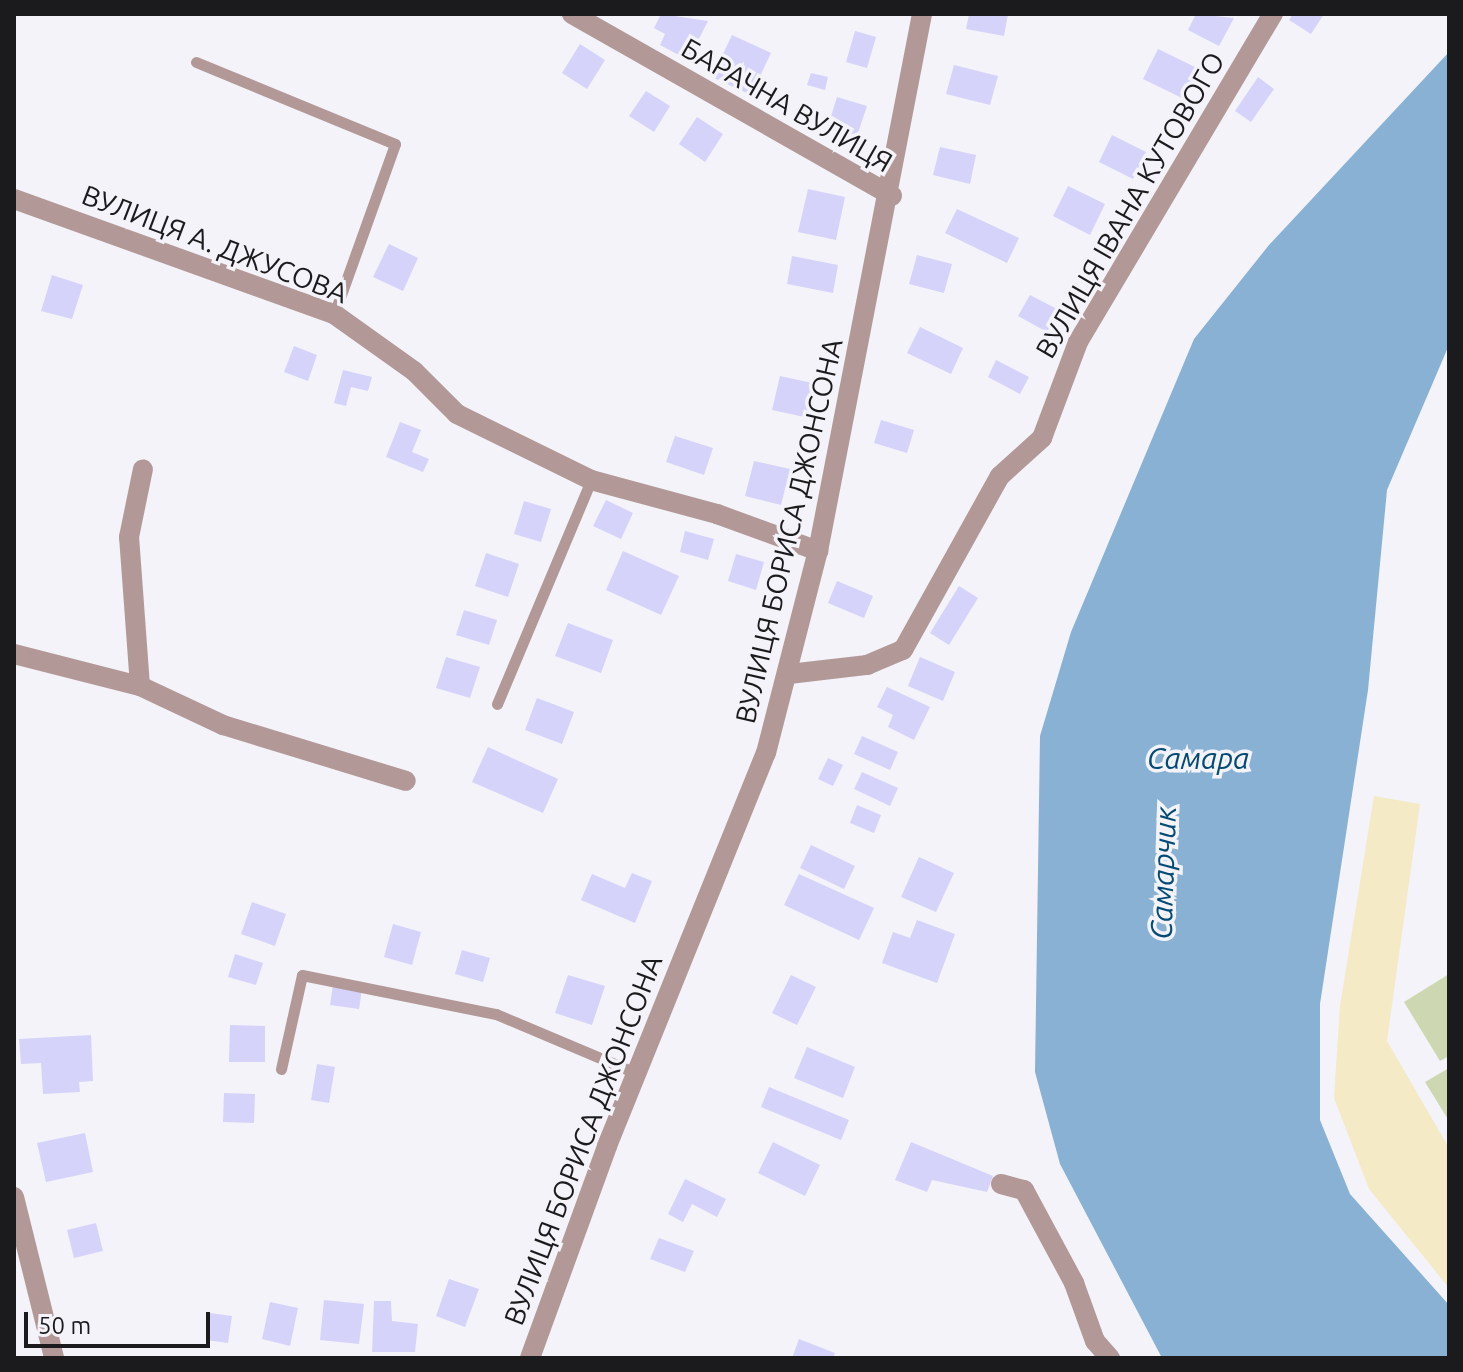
<!DOCTYPE html>
<meta charset="utf-8">
<style>
body{margin:0}
#map{position:relative;width:1463px;height:1372px;overflow:hidden;background:#f3f3f9;font-family:Ubuntu,sans-serif}
div>[style]{position:absolute}
.green>*{inset:0;background:#cdd8b2}
.sand>*{inset:0;background:#f4eac5}
.water>*{inset:0;background:#89b1d3}
.building>*{inset:0;background:#d6d3fa}
.service>*{height:11px;margin:-5.5px;padding:0 5.5px;transform-origin:5.5px;border-radius:5.5px;background:#b29998}
.minor>*{height:20px;margin:-10px;padding:0 10px;transform-origin:10px;border-radius:10px;background:#b29998}
span{translate:-50% -50%;white-space:nowrap;text-align:center;line-height:1.15;-webkit-text-stroke:7px #f3f3f9;paint-order:stroke}
.street-label{font-size:28px;color:#1b1b1d}
.water-label{font-size:30px;color:#034b76;font-style:italic}
.frame{position:absolute;inset:0;border:16px solid #1b1b1d;pointer-events:none}
.scale{position:absolute;left:24px;top:1312px;width:186px;height:36px;box-sizing:border-box;border:4px solid #1b1b1d;border-top:0;padding-left:10px;font-size:24px;line-height:28px;white-space:nowrap;color:#1b1b1d;-webkit-text-stroke:6px #f3f3f9;paint-order:stroke}
</style>
<div id="map">
<div class="green">
<div style="clip-path:polygon(1449px 974px,1449px 1056px,1440px 1061px,1404px 1002px)"></div>
<div style="clip-path:polygon(1449px 1068px,1449px 1121px,1425px 1082px)"></div>
</div>
<div class="sand">
<div style="clip-path:polygon(1374px 796px,1420px 804px,1387px 1041px,1449px 1148px,1449px 1288px,1369px 1189px,1334px 1098px,1340px 1006px)"></div>
</div>
<div class="water">
<div style="clip-path:polygon(1449px 52px,1449px 345px,1387px 490px,1368px 690px,1320px 1004px,1320px 1120px,1350px 1194px,1449px 1305px,1449px 1358px,1162px 1358px,1060px 1164px,1035px 1072px,1040px 736px,1071px 632px,1194px 339px,1269px 245px)"></div>
</div>
<div class="building">
<div style="clip-path:polygon(661px 14px,708px 21px,688px 60px,660px 45px,665px 34px,654px 28px)"></div>
<div style="clip-path:polygon(969px 14px,1008px 14px,1004px 36px,966px 29px)"></div>
<div style="clip-path:polygon(1196px 14px,1234px 18px,1219px 46px,1188px 30px)"></div>
<div style="clip-path:polygon(1293px 14px,1324px 14px,1311px 34px,1289px 20px)"></div>
<div style="clip-path:polygon(855px 31px,876px 37px,867px 68px,846px 62px)"></div>
<div style="clip-path:polygon(732px 35px,771px 53px,751px 95px,712px 77px)"></div>
<div style="clip-path:polygon(580px 44px,605px 60px,587px 89px,562px 73px)"></div>
<div style="clip-path:polygon(1158px 49px,1199px 69px,1184px 99px,1143px 79px)"></div>
<div style="clip-path:polygon(954px 65px,998px 76px,990px 105px,946px 94px)"></div>
<div style="clip-path:polygon(811px 73px,828px 77px,825px 90px,807px 85px)"></div>
<div style="clip-path:polygon(1258px 77px,1274px 89px,1251px 122px,1235px 111px)"></div>
<div style="clip-path:polygon(646px 91px,670px 106px,654px 132px,629px 116px)"></div>
<div style="clip-path:polygon(837px 97px,867px 106px,857px 136px,828px 126px)"></div>
<div style="clip-path:polygon(697px 117px,723px 134px,705px 162px,679px 144px)"></div>
<div style="clip-path:polygon(1112px 135px,1146px 152px,1133px 179px,1099px 162px)"></div>
<div style="clip-path:polygon(940px 147px,976px 155px,970px 184px,933px 175px)"></div>
<div style="clip-path:polygon(1068px 186px,1105px 204px,1090px 235px,1053px 216px)"></div>
<div style="clip-path:polygon(808px 189px,845px 197px,836px 240px,798px 232px)"></div>
<div style="clip-path:polygon(957px 209px,1019px 238px,1007px 263px,945px 233px)"></div>
<div style="clip-path:polygon(389px 244px,418px 258px,403px 291px,373px 277px)"></div>
<div style="clip-path:polygon(917px 255px,952px 264px,944px 293px,909px 284px)"></div>
<div style="clip-path:polygon(792px 256px,838px 265px,833px 293px,787px 284px)"></div>
<div style="clip-path:polygon(52px 275px,83px 285px,72px 319px,41px 311px)"></div>
<div style="clip-path:polygon(1030px 295px,1059px 310px,1047px 332px,1018px 316px)"></div>
<div style="clip-path:polygon(920px 327px,963px 348px,951px 374px,907px 353px)"></div>
<div style="clip-path:polygon(294px 346px,317px 355px,308px 381px,284px 372px)"></div>
<div style="clip-path:polygon(996px 360px,1029px 377px,1020px 394px,988px 377px)"></div>
<div style="clip-path:polygon(343px 370px,372px 377px,368px 391px,351px 387px,346px 406px,334px 403px)"></div>
<div style="clip-path:polygon(780px 376px,817px 384px,809px 418px,772px 410px)"></div>
<div style="clip-path:polygon(881px 420px,914px 430px,907px 453px,874px 443px)"></div>
<div style="clip-path:polygon(400px 422px,421px 430px,412px 452px,429px 459px,423px 472px,386px 457px)"></div>
<div style="clip-path:polygon(675px 436px,713px 448px,704px 475px,666px 462px)"></div>
<div style="clip-path:polygon(754px 461px,790px 469px,781px 505px,745px 496px)"></div>
<div style="clip-path:polygon(606px 500px,633px 513px,621px 539px,593px 526px)"></div>
<div style="clip-path:polygon(524px 501px,551px 509px,541px 542px,514px 534px)"></div>
<div style="clip-path:polygon(685px 531px,714px 539px,708px 560px,680px 552px)"></div>
<div style="clip-path:polygon(623px 551px,679px 576px,661px 615px,606px 590px)"></div>
<div style="clip-path:polygon(486px 553px,519px 564px,508px 597px,475px 586px)"></div>
<div style="clip-path:polygon(736px 554px,764px 562px,756px 590px,728px 581px)"></div>
<div style="clip-path:polygon(837px 581px,873px 596px,864px 618px,828px 603px)"></div>
<div style="clip-path:polygon(959px 586px,978px 598px,949px 645px,930px 633px)"></div>
<div style="clip-path:polygon(464px 610px,497px 620px,489px 645px,456px 635px)"></div>
<div style="clip-path:polygon(568px 623px,613px 640px,601px 673px,555px 656px)"></div>
<div style="clip-path:polygon(446px 657px,480px 667px,470px 698px,436px 688px)"></div>
<div style="clip-path:polygon(920px 657px,955px 672px,943px 701px,908px 686px)"></div>
<div style="clip-path:polygon(887px 687px,930px 707px,914px 740px,888px 727px,893px 715px,877px 707px)"></div>
<div style="clip-path:polygon(537px 698px,574px 712px,562px 744px,525px 730px)"></div>
<div style="clip-path:polygon(862px 736px,898px 752px,890px 770px,854px 754px)"></div>
<div style="clip-path:polygon(488px 747px,558px 779px,543px 813px,472px 782px)"></div>
<div style="clip-path:polygon(828px 758px,843px 765px,833px 786px,818px 779px)"></div>
<div style="clip-path:polygon(862px 772px,898px 788px,890px 806px,854px 789px)"></div>
<div style="clip-path:polygon(857px 805px,881px 815px,874px 833px,850px 823px)"></div>
<div style="clip-path:polygon(811px 845px,855px 866px,844px 889px,800px 868px)"></div>
<div style="clip-path:polygon(919px 857px,954px 873px,936px 912px,901px 897px)"></div>
<div style="clip-path:polygon(632px 873px,652px 881px,635px 923px,581px 900px,592px 874px,625px 888px)"></div>
<div style="clip-path:polygon(799px 874px,874px 908px,859px 940px,784px 905px)"></div>
<div style="clip-path:polygon(252px 902px,286px 914px,275px 946px,241px 934px)"></div>
<div style="clip-path:polygon(917px 920px,955px 934px,937px 983px,882px 963px,893px 932px,910px 938px)"></div>
<div style="clip-path:polygon(393px 924px,421px 932px,412px 965px,384px 957px)"></div>
<div style="clip-path:polygon(462px 950px,490px 958px,483px 982px,455px 974px)"></div>
<div style="clip-path:polygon(235px 954px,263px 963px,256px 985px,228px 977px)"></div>
<div style="clip-path:polygon(568px 975px,605px 986px,592px 1025px,555px 1013px)"></div>
<div style="clip-path:polygon(791px 975px,816px 987px,797px 1025px,772px 1013px)"></div>
<div style="clip-path:polygon(333px 985px,362px 989px,359px 1009px,330px 1005px)"></div>
<div style="clip-path:polygon(230px 1025px,265px 1026px,265px 1062px,229px 1062px)"></div>
<div style="clip-path:polygon(91px 1035px,93px 1081px,79px 1082px,80px 1092px,43px 1094px,41px 1063px,21px 1064px,19px 1039px)"></div>
<div style="clip-path:polygon(807px 1047px,855px 1067px,843px 1098px,794px 1078px)"></div>
<div style="clip-path:polygon(317px 1064px,335px 1067px,329px 1103px,311px 1100px)"></div>
<div style="clip-path:polygon(769px 1087px,849px 1120px,841px 1140px,761px 1107px)"></div>
<div style="clip-path:polygon(224px 1093px,255px 1094px,254px 1123px,223px 1122px)"></div>
<div style="clip-path:polygon(85px 1133px,93px 1172px,46px 1182px,37px 1143px)"></div>
<div style="clip-path:polygon(773px 1142px,820px 1165px,805px 1196px,758px 1173px)"></div>
<div style="clip-path:polygon(911px 1142px,993px 1176px,987px 1192px,932px 1180px,927px 1192px,895px 1180px)"></div>
<div style="clip-path:polygon(685px 1179px,726px 1199px,717px 1217px,692px 1204px,683px 1222px,668px 1214px)"></div>
<div style="clip-path:polygon(96px 1223px,103px 1251px,74px 1258px,67px 1230px)"></div>
<div style="clip-path:polygon(659px 1238px,694px 1251px,685px 1272px,650px 1259px)"></div>
<div style="clip-path:polygon(449px 1279px,479px 1289px,465px 1327px,436px 1316px)"></div>
<div style="clip-path:polygon(324px 1300px,364px 1304px,359px 1344px,320px 1340px)"></div>
<div style="clip-path:polygon(374px 1301px,391px 1301px,392px 1321px,418px 1324px,415px 1352px,372px 1352px)"></div>
<div style="clip-path:polygon(270px 1302px,298px 1308px,290px 1346px,262px 1339px)"></div>
<div style="clip-path:polygon(210px 1313px,232px 1316px,228px 1343px,206px 1340px)"></div>
<div style="clip-path:polygon(799px 1339px,835px 1353px,833px 1358px,792px 1358px)"></div>
</div>
<div class="service">
<div style="left:196px;top:62px;width:215px;rotate:22.4deg"></div>
<div style="left:395px;top:144px;width:181px;rotate:109.7deg"></div>
<div style="left:497px;top:704px;width:243px;rotate:-67.2deg"></div>
<div style="left:281px;top:1069px;width:96px;rotate:-77.4deg"></div>
<div style="left:302px;top:975px;width:198px;rotate:11.4deg"></div>
<div style="left:496px;top:1014px;width:154px;rotate:22.9deg"></div>
</div>
<div class="minor">
<div style="left:572px;top:14px;width:368px;rotate:29.6deg"></div>
<div style="left:14px;top:199px;width:340px;rotate:19.8deg"></div>
<div style="left:334px;top:314px;width:98px;rotate:35.5deg"></div>
<div style="left:414px;top:371px;width:61px;rotate:45deg"></div>
<div style="left:457px;top:414px;width:149px;rotate:26.2deg"></div>
<div style="left:591px;top:480px;width:131px;rotate:15.1deg"></div>
<div style="left:717px;top:514px;width:108px;rotate:20.1deg"></div>
<div style="left:14px;top:654px;width:130px;rotate:14.3deg"></div>
<div style="left:140px;top:686px;width:92px;rotate:25.2deg"></div>
<div style="left:223px;top:725px;width:191px;rotate:17deg"></div>
<div style="left:789px;top:674px;width:79px;rotate:-6.6deg"></div>
<div style="left:867px;top:665px;width:39px;rotate:-23deg"></div>
<div style="left:903px;top:650px;width:199px;rotate:-60.9deg"></div>
<div style="left:1000px;top:476px;width:57px;rotate:-42.1deg"></div>
<div style="left:1042px;top:438px;width:103px;rotate:-69.4deg"></div>
<div style="left:1078px;top:342px;width:382px;rotate:-59.3deg"></div>
<div style="left:140px;top:686px;width:149px;rotate:-94.2deg"></div>
<div style="left:129px;top:537px;width:69px;rotate:-78.4deg"></div>
<div style="left:1001px;top:1184px;width:24px;rotate:15deg"></div>
<div style="left:1024px;top:1190px;width:106px;rotate:61.7deg"></div>
<div style="left:1074px;top:1283px;width:62px;rotate:70.1deg"></div>
<div style="left:1095px;top:1341px;width:23px;rotate:49deg"></div>
<div style="left:14px;top:1197px;width:166px;rotate:76deg"></div>
<div style="left:530px;top:1358px;width:226px;rotate:-70deg"></div>
<div style="left:607px;top:1146px;width:424px;rotate:-68deg"></div>
<div style="left:766px;top:753px;width:209px;rotate:-75.6deg"></div>
<div style="left:818px;top:551px;width:547px;rotate:-79.04deg"></div>
</div>
<div class="street-label">
<span style="left:787px;top:105px;rotate:30deg">БАРАЧНА ВУЛИЦЯ</span>
<span style="left:1130px;top:205px;rotate:-60deg">ВУЛИЦЯ ІВАНА КУТОВОГО</span>
<span style="left:215px;top:244px;rotate:21deg">ВУЛИЦЯ А. ДЖУСОВА</span>
<span style="left:789px;top:531px;rotate:-77deg">ВУЛИЦЯ БОРИСА ДЖОНСОНА</span>
<span style="left:583px;top:1140px;rotate:-69deg">ВУЛИЦЯ БОРИСА ДЖОНСОНА</span>
</div>
<div class="water-label">
<span style="left:1198px;top:758px">Самара</span>
<span style="left:1163px;top:873px;rotate:-88deg">Самарчик</span>
</div>
<div class="frame"></div>
<div class="scale">50 m</div>
</div>
